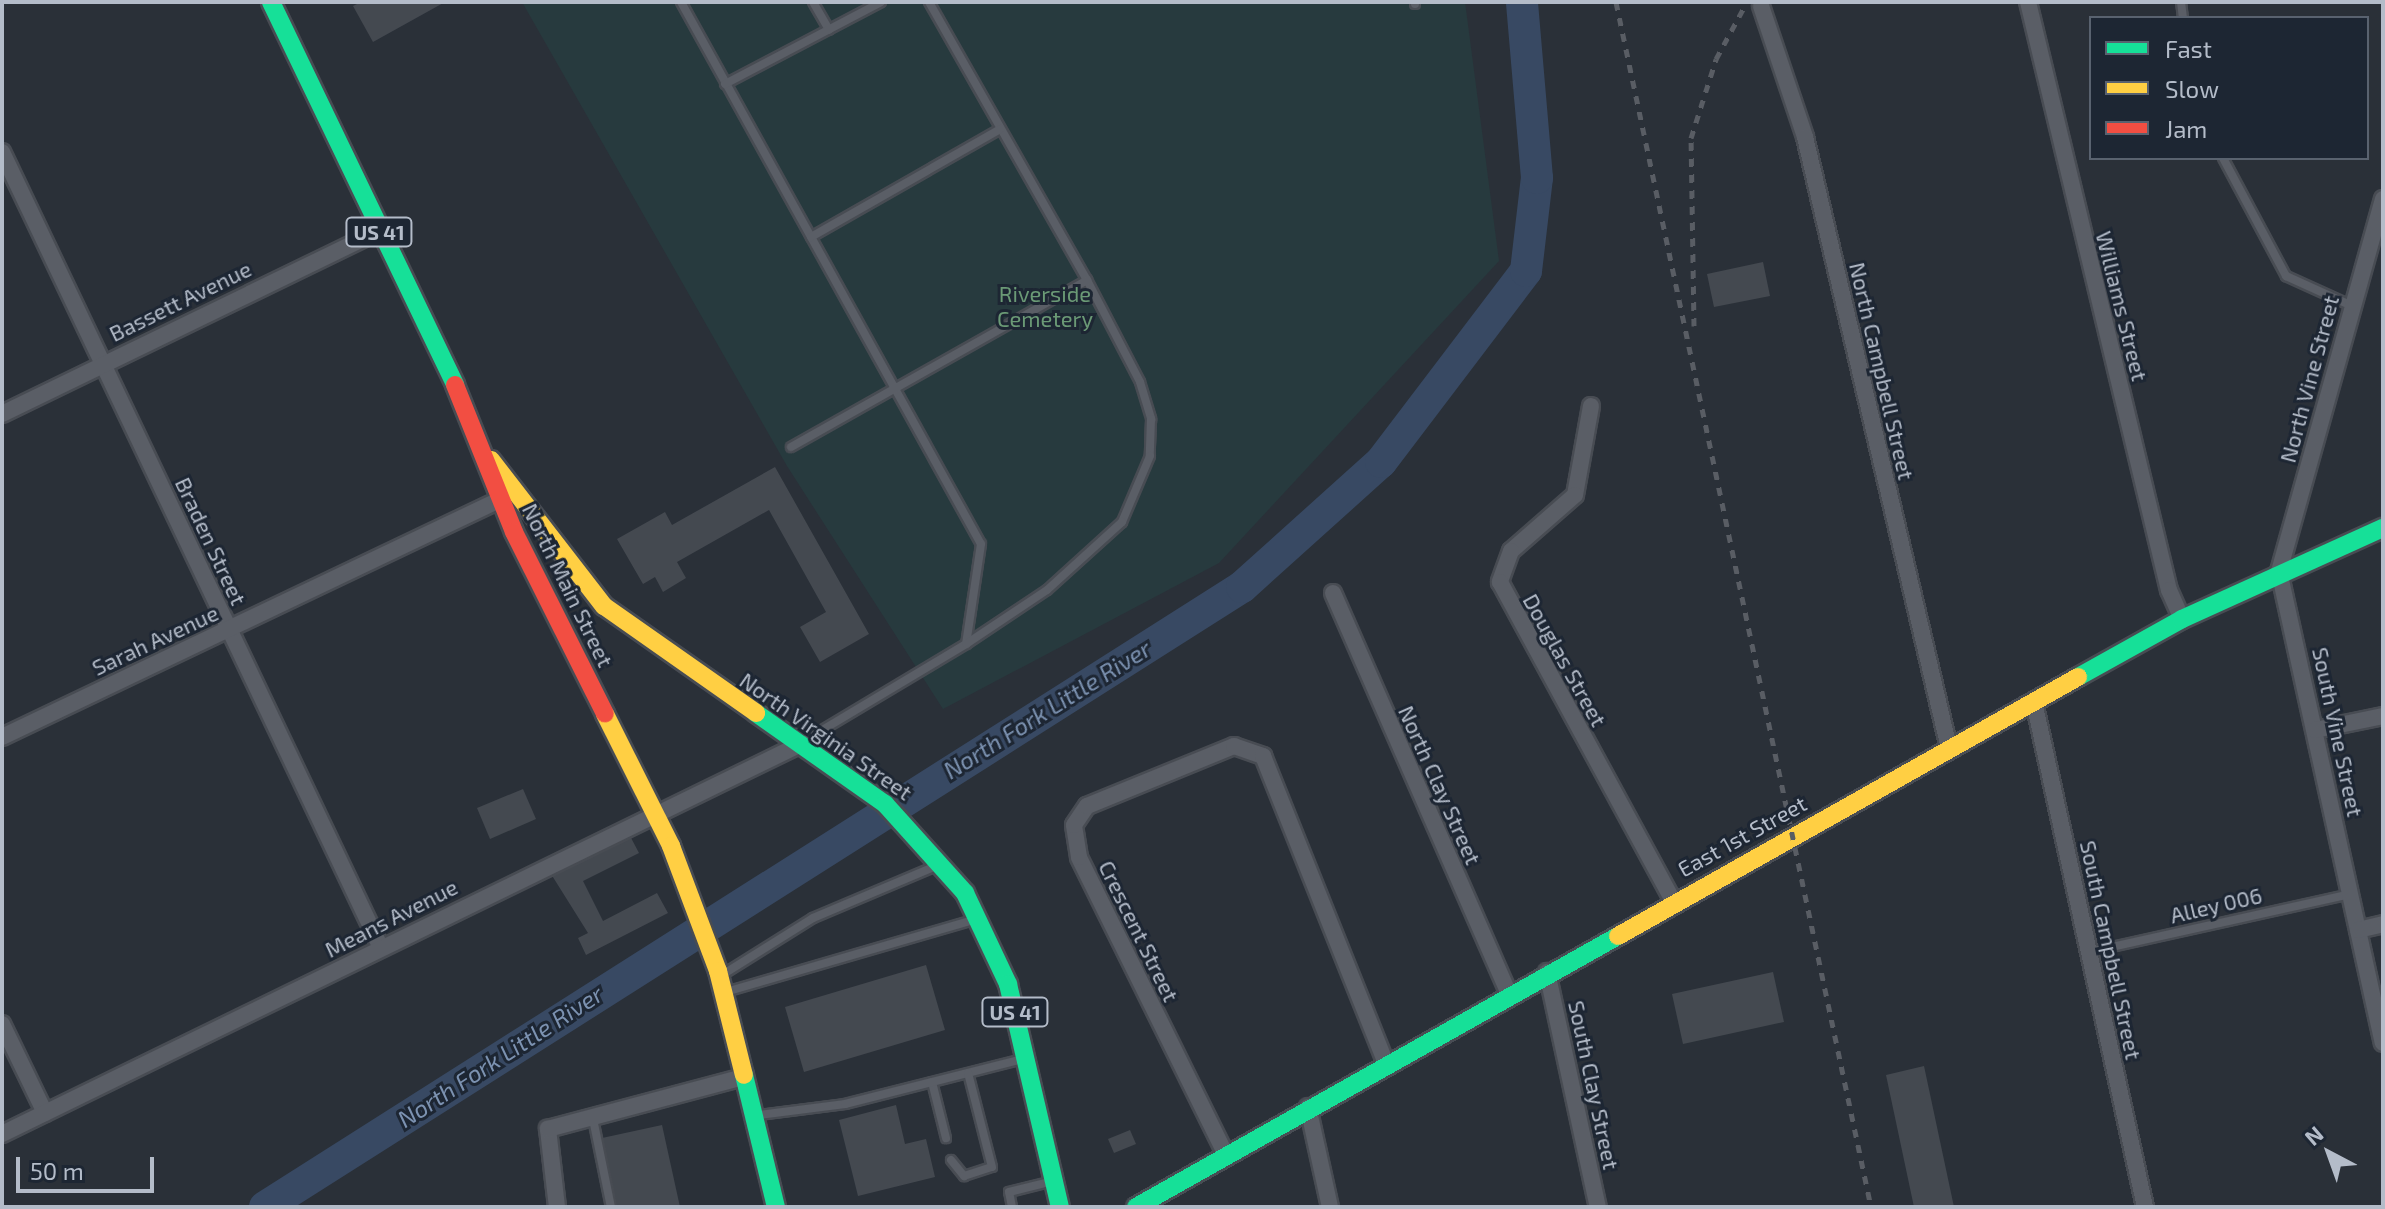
<!DOCTYPE html>
<style>
body{margin:0}
#map{position:relative;width:2385px;height:1209px;overflow:hidden;background:#2a3038;font-family:"Exo 2",sans-serif}
div>[style]{position:absolute}
.green>*{inset:0;background:#273a3e}
.river>*{height:32px;margin:-16px;padding:0 16px;transform-origin:16px;border-radius:16px;background:#384963}
.building>*{inset:0;background:#444950}
.roads{filter:drop-shadow(2px 0 #484c53) drop-shadow(-2px 0 #484c53) drop-shadow(0 2px #484c53) drop-shadow(0 -2px #484c53)}
.lane>*{height:8px;margin:-4px;padding:0 4px;transform-origin:4px;border-radius:4px;background:#5a5e66}
.street>*{height:16px;margin:-8px;padding:0 8px;transform-origin:8px;border-radius:8px;background:#5a5e66}
.fast>*{height:18px;margin:-9px;padding:0 9px;transform-origin:9px;border-radius:9px;background:#16e098}
.slow>*{height:18px;margin:-9px;padding:0 9px;transform-origin:9px;border-radius:9px;background:#ffcf43}
.jam>*{height:18px;margin:-9px;padding:0 9px;transform-origin:9px;border-radius:9px;background:#f24e42}
.rail>*{height:5px;margin-top:-2.5px;transform-origin:0;background:repeating-linear-gradient(90deg,#595d64 0 8px,transparent 0 16px)}
span{translate:-50% -50%;white-space:nowrap;text-align:center;line-height:1.15;-webkit-text-stroke:6px #1d2633;paint-order:stroke}
.shield-label span{padding:2px 6px;background:#1d2633;border:2px solid;border-radius:6px;-webkit-text-stroke-width:0}
.shield-label{font-size:20px;color:#b4bcc9;font-weight:700}
.park-label{font-size:22px;color:#6b9a76}
.street-label{font-size:22px;color:#b4bcc9}
.water-label{font-size:24px;color:#7c92b1;font-style:italic}
.frame{position:absolute;inset:0;border:4px solid #b4bcc9;pointer-events:none}
.legend{position:absolute;left:2089px;top:16px;width:280px;height:144px;box-sizing:border-box;background:#1d2633;border:2px solid #59626f;margin:0;padding:10px 14px;list-style:none;font-size:24px;color:#b4bcc9}
.legend li{display:flex;align-items:center;gap:16px;height:40px}
.legend b{width:40px;border:2px solid #59626f}
.north{position:absolute;left:2289px;top:1113px;width:80px;height:80px;-webkit-text-stroke:6px #1d2633;paint-order:stroke;rotate:319deg;font-size:22px;font-weight:700;line-height:32px;text-align:center;color:#b4bcc9}
.north::after{content:'';display:block;margin:auto;width:28px;height:36px;background:#b4bcc9;clip-path:polygon(50% 0,100% 100%,50% 72%,0 100%)}
.scale{position:absolute;left:16px;top:1157px;width:138px;height:36px;box-sizing:border-box;border:4px solid #b4bcc9;border-top:0;padding-left:10px;font-size:24px;line-height:28px;white-space:nowrap;color:#b4bcc9;-webkit-text-stroke:6px #1d2633;paint-order:stroke}
</style>
<div id="map">
<div class="green">
<div style="clip-path:polygon(522px 2px,1465px 2px,1499px 261px,1219px 563px,943px 709px,787px 466px)"></div>
</div>
<div class="river">
<div style="left:265px;top:1207px;width:1157px;rotate:-32.4deg"></div>
<div style="left:1242px;top:587px;width:187px;rotate:-42deg"></div>
<div style="left:1381px;top:462px;width:240px;rotate:-52.8deg"></div>
<div style="left:1526px;top:271px;width:94px;rotate:-83.3deg"></div>
<div style="left:1537px;top:178px;width:177px;rotate:-94.9deg"></div>
</div>
<div class="building">
<div style="clip-path:polygon(361px 2px,445px 2px,373px 42px,353px 6px)"></div>
<div style="clip-path:polygon(1763px 262px,1770px 296px,1714px 307px,1707px 274px)"></div>
<div style="clip-path:polygon(775px 467px,869px 634px,820px 662px,800px 627px,826px 612px,769px 510px,677px 562px,686px 578px,663px 592px,655px 577px,643px 584px,617px 539px,665px 512px,672px 525px)"></div>
<div style="clip-path:polygon(523px 789px,536px 819px,490px 839px,477px 808px)"></div>
<div style="clip-path:polygon(629px 834px,639px 853px,583px 881px,603px 921px,657px 893px,668px 913px,586px 955px,578px 938px,588px 933px,551px 874px)"></div>
<div style="clip-path:polygon(926px 965px,945px 1030px,804px 1072px,785px 1007px)"></div>
<div style="clip-path:polygon(1773px 972px,1784px 1022px,1683px 1044px,1672px 994px)"></div>
<div style="clip-path:polygon(1924px 1066px,1954px 1207px,1914px 1207px,1886px 1075px)"></div>
<div style="clip-path:polygon(896px 1105px,905px 1144px,926px 1139px,935px 1177px,858px 1196px,839px 1120px)"></div>
<div style="clip-path:polygon(662px 1125px,680px 1207px,617px 1207px,602px 1138px)"></div>
<div style="clip-path:polygon(1130px 1130px,1136px 1144px,1114px 1153px,1108px 1139px)"></div>
</div>
<div class="roads">
<div class="lane">
<div style="left:681px;top:2px;width:619px;rotate:61.04deg"></div>
<div style="left:981px;top:544px;width:101px;rotate:98.5deg"></div>
<div style="left:966px;top:644px;width:189px;rotate:149.1deg"></div>
<div style="left:813px;top:2px;width:32px;rotate:60deg"></div>
<div style="left:929px;top:2px;width:320px;rotate:60.4deg"></div>
<div style="left:1087px;top:280px;width:115px;rotate:62.5deg"></div>
<div style="left:1140px;top:382px;width:39px;rotate:73deg"></div>
<div style="left:1151px;top:419px;width:37px;rotate:92deg"></div>
<div style="left:1150px;top:456px;width:72px;rotate:113deg"></div>
<div style="left:1122px;top:522px;width:101px;rotate:137.8deg"></div>
<div style="left:1047px;top:590px;width:97px;rotate:146.3deg"></div>
<div style="left:2181px;top:2px;width:16px;rotate:83deg"></div>
<div style="left:1415px;top:4px;width:2px;rotate:-90deg"></div>
<div style="left:725px;top:84px;width:176px;rotate:-27.7deg"></div>
<div style="left:2223px;top:158px;width:134px;rotate:61.9deg"></div>
<div style="left:2286px;top:276px;width:72px;rotate:24.4deg"></div>
<div style="left:811px;top:237px;width:218px;rotate:-29.7deg"></div>
<div style="left:791px;top:447px;width:340px;rotate:-29.4deg"></div>
<div style="left:2089px;top:952px;width:267px;rotate:-12.5deg"></div>
<div style="left:722px;top:975px;width:107px;rotate:-32.1deg"></div>
<div style="left:813px;top:918px;width:131px;rotate:-22.9deg"></div>
<div style="left:729px;top:991px;width:254px;rotate:-16.2deg"></div>
<div style="left:932px;top:1082px;width:58px;rotate:76deg"></div>
<div style="left:592px;top:1114px;width:95px;rotate:78.5deg"></div>
<div style="left:759px;top:1115px;width:87px;rotate:-7.3deg"></div>
<div style="left:845px;top:1104px;width:184px;rotate:-14.2deg"></div>
<div style="left:951px;top:1160px;width:21px;rotate:51deg"></div>
<div style="left:964px;top:1176px;width:29px;rotate:-18deg"></div>
<div style="left:992px;top:1167px;width:97px;rotate:-104.3deg"></div>
<div style="left:1012px;top:1207px;width:15px;rotate:-101deg"></div>
<div style="left:1009px;top:1192px;width:41px;rotate:-14deg"></div>
</div>
<div class="street">
<div style="left:2028px;top:2px;width:605px;rotate:76.52deg"></div>
<div style="left:2169px;top:590px;width:32px;rotate:66deg"></div>
<div style="left:1761px;top:6px;width:138px;rotate:71.4deg"></div>
<div style="left:1805px;top:137px;width:628px;rotate:76.74deg"></div>
<div style="left:2px;top:152px;width:882px;rotate:64.54deg"></div>
<div style="left:2383px;top:199px;width:386px;rotate:105.6deg"></div>
<div style="left:2279px;top:571px;width:483px;rotate:77.6deg"></div>
<div style="left:1591px;top:406px;width:90px;rotate:100.2deg"></div>
<div style="left:1575px;top:495px;width:85px;rotate:138.8deg"></div>
<div style="left:1511px;top:551px;width:33px;rotate:110deg"></div>
<div style="left:1500px;top:582px;width:363px;rotate:61.5deg"></div>
<div style="left:2px;top:414px;width:419px;rotate:-25.9deg"></div>
<div style="left:1333px;top:593px;width:437px;rotate:66.3deg"></div>
<div style="left:2034px;top:702px;width:517px;rotate:77.6deg"></div>
<div style="left:2315px;top:730px;width:69px;rotate:-11.6deg"></div>
<div style="left:2px;top:737px;width:551px;rotate:-25.49deg"></div>
<div style="left:2358px;top:930px;width:26px;rotate:-13deg"></div>
<div style="left:1547px;top:972px;width:240px;rotate:77.8deg"></div>
<div style="left:2px;top:1024px;width:99px;rotate:64.2deg"></div>
<div style="left:1308px;top:1107px;width:102px;rotate:77.6deg"></div>
<div style="left:2px;top:1134px;width:889px;rotate:-26.02deg"></div>
<div style="left:1226px;top:1155px;width:332px;rotate:-116.3deg"></div>
<div style="left:1079px;top:857px;width:32px;rotate:-99deg"></div>
<div style="left:1074px;top:825px;width:23px;rotate:-56deg"></div>
<div style="left:1087px;top:806px;width:159px;rotate:-22.2deg"></div>
<div style="left:1234px;top:746px;width:31px;rotate:19deg"></div>
<div style="left:1263px;top:756px;width:331px;rotate:68.2deg"></div>
<div style="left:557px;top:1207px;width:79px;rotate:-96.6deg"></div>
<div style="left:548px;top:1129px;width:202px;rotate:-14.9deg"></div>
</div>
<div class="fast">
<div style="left:271px;top:2px;width:425px;rotate:64.3deg"></div>
<div style="left:2078px;top:677px;width:119px;rotate:-29.1deg"></div>
<div style="left:2182px;top:619px;width:221px;rotate:-24.4deg"></div>
<div style="left:756px;top:713px;width:158px;rotate:35.2deg"></div>
<div style="left:885px;top:804px;width:120px;rotate:48deg"></div>
<div style="left:965px;top:893px;width:101px;rotate:64.7deg"></div>
<div style="left:1008px;top:984px;width:229px;rotate:76.9deg"></div>
<div style="left:744px;top:1075px;width:136px;rotate:76.4deg"></div>
<div style="left:1136px;top:1207px;width:553px;rotate:-29.35deg"></div>
</div>
<div class="slow">
<div style="left:491px;top:460px;width:185px;rotate:52.3deg"></div>
<div style="left:604px;top:606px;width:186px;rotate:35.1deg"></div>
<div style="left:605px;top:714px;width:148px;rotate:63.4deg"></div>
<div style="left:671px;top:846px;width:134px;rotate:69.4deg"></div>
<div style="left:718px;top:971px;width:107px;rotate:76deg"></div>
<div style="left:1618px;top:936px;width:528px;rotate:-29.38deg"></div>
</div>
<div class="jam">
<div style="left:455px;top:385px;width:158px;rotate:68.1deg"></div>
<div style="left:514px;top:532px;width:203px;rotate:63.4deg"></div>
</div>
</div>
<div class="rail">
<div style="left:1616px;top:2px;width:1232px;rotate:78.05deg"></div>
<div style="left:1694px;top:326px;width:188px;rotate:-90.9deg"></div>
<div style="left:1691px;top:138px;width:83px;rotate:-72.4deg"></div>
<div style="left:1716px;top:59px;width:65px;rotate:-61.5deg"></div>
</div>
<div class="shield-label">
<span style="left:379px;top:232px">US 41</span>
<span style="left:1015px;top:1012px">US 41</span>
</div>
<div class="park-label">
<span style="left:1045px;top:306px">Riverside<br>Cemetery</span>
</div>
<div class="street-label">
<span style="left:180px;top:301px;rotate:-26deg">Bassett Avenue</span>
<span style="left:2122px;top:306px;rotate:76deg">Williams Street</span>
<span style="left:1882px;top:371px;rotate:77deg">North Campbell Street</span>
<span style="left:2309px;top:379px;rotate:-75deg">North Vine Street</span>
<span style="left:211px;top:541px;rotate:65deg">Braden Street</span>
<span style="left:568px;top:585px;rotate:64deg">North Main Street</span>
<span style="left:155px;top:640px;rotate:-25deg">Sarah Avenue</span>
<span style="left:1565px;top:660px;rotate:61deg">Douglas Street</span>
<span style="left:2338px;top:732px;rotate:78deg">South Vine Street</span>
<span style="left:826px;top:736px;rotate:35deg">North Virginia Street</span>
<span style="left:1440px;top:785px;rotate:66deg">North Clay Street</span>
<span style="left:1742px;top:836px;rotate:-29deg">East 1st Street</span>
<span style="left:2216px;top:905px;rotate:-13deg">Alley 006</span>
<span style="left:391px;top:918px;rotate:-27deg">Means Avenue</span>
<span style="left:1139px;top:931px;rotate:64deg">Crescent Street</span>
<span style="left:2111px;top:950px;rotate:78deg">South Campbell Street</span>
<span style="left:1594px;top:1085px;rotate:78deg">South Clay Street</span>
</div>
<div class="water-label">
<span style="left:1047px;top:709px;rotate:-32deg">North Fork Little River</span>
<span style="left:500px;top:1056px;rotate:-33deg">North Fork Little River</span>
</div>
<div class="frame"></div>
<ul class="legend">
<li><b style="height:10px;background:#16e098"></b>Fast</li>
<li><b style="height:10px;background:#ffcf43"></b>Slow</li>
<li><b style="height:10px;background:#f24e42"></b>Jam</li>
</ul>
<div class="north">N</div>
<div class="scale">50 m</div>
</div>
